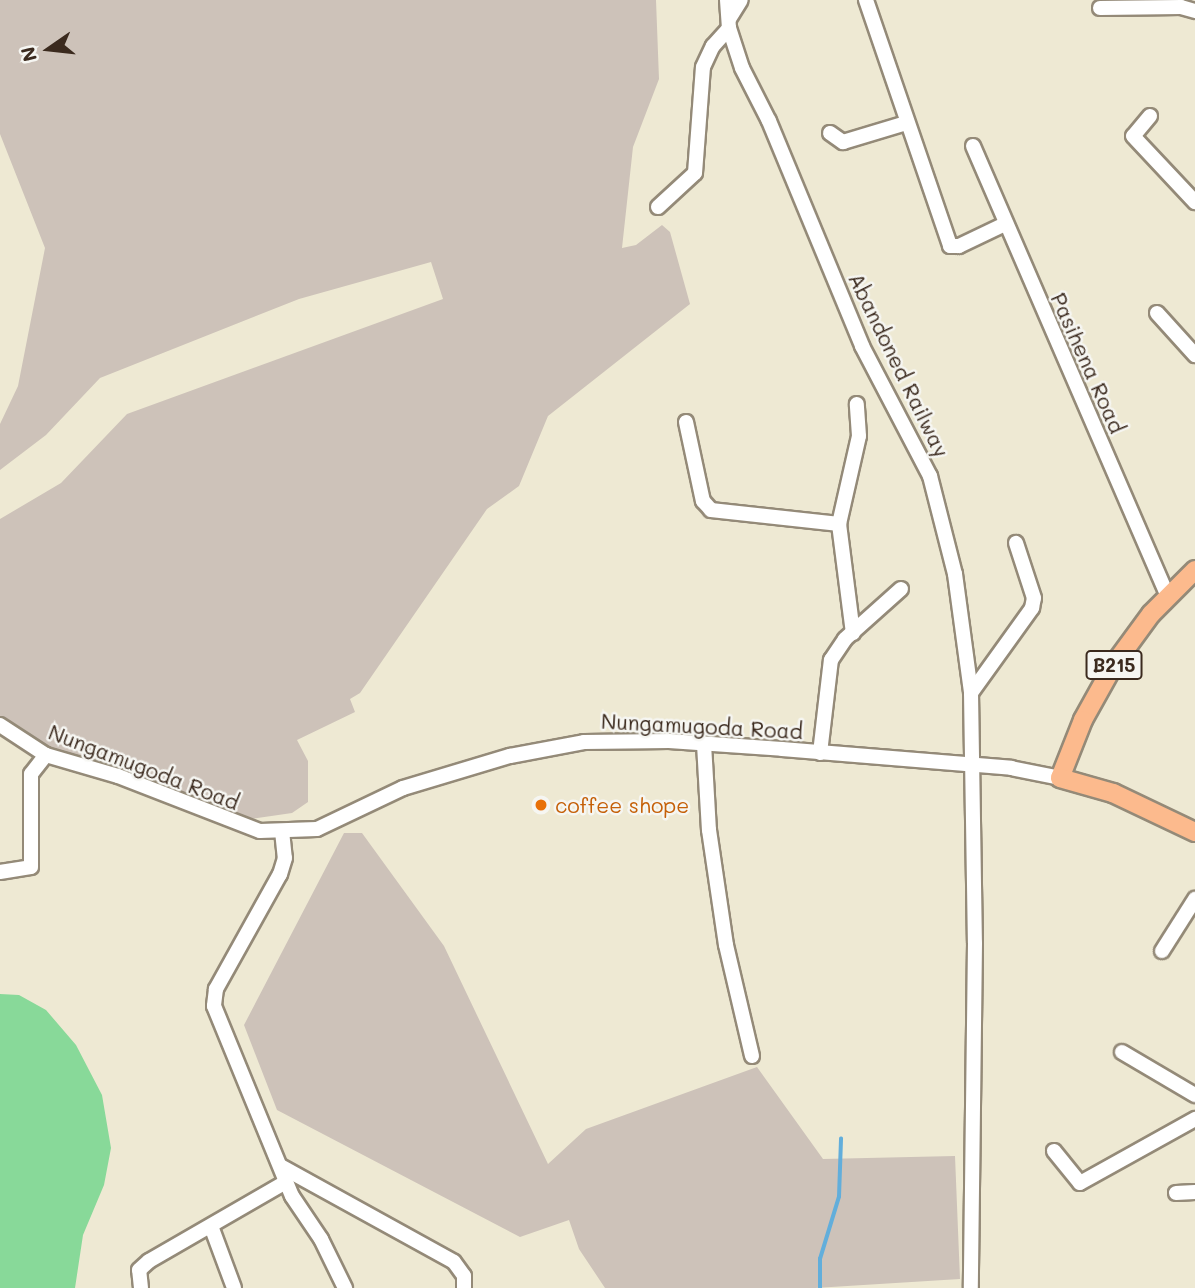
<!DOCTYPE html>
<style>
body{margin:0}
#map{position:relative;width:1195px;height:1288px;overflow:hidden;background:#eee9d3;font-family:Mali,sans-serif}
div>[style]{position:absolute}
.industrial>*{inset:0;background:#cdc2b9}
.green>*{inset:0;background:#88d999}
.stream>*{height:3.5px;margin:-1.75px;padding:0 1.75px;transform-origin:1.75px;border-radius:1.75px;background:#62aedb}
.roads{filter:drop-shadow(2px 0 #948a78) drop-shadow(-2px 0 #948a78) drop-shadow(0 2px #948a78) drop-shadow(0 -2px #948a78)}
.minor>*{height:14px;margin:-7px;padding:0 7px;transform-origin:7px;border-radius:7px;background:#fff}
.major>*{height:18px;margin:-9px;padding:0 9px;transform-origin:9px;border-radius:9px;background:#fcba8d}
.dots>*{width:19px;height:19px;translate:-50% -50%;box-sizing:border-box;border:4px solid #f6f6f2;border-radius:50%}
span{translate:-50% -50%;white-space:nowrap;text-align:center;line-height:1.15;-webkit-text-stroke:5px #f6f6f2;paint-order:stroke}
.shield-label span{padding:2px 5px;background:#f6f6f2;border:2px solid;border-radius:5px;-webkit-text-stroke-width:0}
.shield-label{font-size:19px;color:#3b2a1e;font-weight:700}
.street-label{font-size:21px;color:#3b2a1e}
.food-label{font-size:21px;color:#c56008}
.left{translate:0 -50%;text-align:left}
.north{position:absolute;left:14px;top:14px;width:70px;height:70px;-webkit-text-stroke:5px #f6f6f2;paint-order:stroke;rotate:256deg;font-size:19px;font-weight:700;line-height:28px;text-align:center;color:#3b2a1e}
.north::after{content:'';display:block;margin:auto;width:24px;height:32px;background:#3b2a1e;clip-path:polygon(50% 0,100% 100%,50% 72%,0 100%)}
</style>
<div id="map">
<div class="industrial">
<div style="clip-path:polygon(0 0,656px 0,659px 79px,633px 147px,622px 248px,636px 245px,662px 225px,670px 232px,690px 304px,548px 416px,519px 486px,487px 509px,360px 693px,350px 699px,355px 712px,297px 740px,308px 761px,308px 802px,292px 813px,229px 822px,77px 764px,0 725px,0 519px,61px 483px,127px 414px,443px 299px,431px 262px,299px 299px,100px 378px,46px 435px,0 470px,0 424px,18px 386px,45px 248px,0 134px)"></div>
<div style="clip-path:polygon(344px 833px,362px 833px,444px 946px,548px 1164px,586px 1129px,757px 1067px,823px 1159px,955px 1156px,960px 1279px,815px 1288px,605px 1288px,579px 1249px,569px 1220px,520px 1237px,277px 1110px,244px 1025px)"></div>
</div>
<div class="green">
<div style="clip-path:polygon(0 994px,19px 995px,46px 1010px,76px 1045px,102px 1095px,111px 1148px,104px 1185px,83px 1235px,75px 1288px,0 1288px)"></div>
</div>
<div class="stream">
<div style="left:820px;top:1288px;width:29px;rotate:-90deg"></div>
<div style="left:820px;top:1259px;width:65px;rotate:-73deg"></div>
<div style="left:839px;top:1197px;width:58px;rotate:-88deg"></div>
</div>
<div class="roads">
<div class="minor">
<div style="left:727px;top:0;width:28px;rotate:86deg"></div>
<div style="left:729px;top:28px;width:42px;rotate:72deg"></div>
<div style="left:742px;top:68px;width:59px;rotate:63deg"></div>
<div style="left:769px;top:121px;width:243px;rotate:67.5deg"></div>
<div style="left:862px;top:346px;width:147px;rotate:62.4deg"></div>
<div style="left:930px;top:476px;width:101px;rotate:75.7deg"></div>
<div style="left:955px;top:574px;width:120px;rotate:82.3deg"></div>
<div style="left:971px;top:693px;width:250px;rotate:89.1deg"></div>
<div style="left:975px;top:943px;width:345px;rotate:90.7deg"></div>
<div style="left:866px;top:0;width:260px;rotate:71.1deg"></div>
<div style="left:950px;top:246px;width:9px"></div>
<div style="left:959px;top:246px;width:51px;rotate:-25.6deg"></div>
<div style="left:1100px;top:8px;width:81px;rotate:-0.7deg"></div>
<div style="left:1181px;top:7px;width:15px;rotate:16deg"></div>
<div style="left:729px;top:19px;width:22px;rotate:-58deg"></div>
<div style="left:1150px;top:116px;width:26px;rotate:130deg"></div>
<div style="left:1133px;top:136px;width:91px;rotate:46.8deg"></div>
<div style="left:830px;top:133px;width:16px;rotate:35deg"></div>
<div style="left:843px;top:142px;width:66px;rotate:-16.8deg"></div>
<div style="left:973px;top:146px;width:489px;rotate:66.6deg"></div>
<div style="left:658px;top:207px;width:50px;rotate:-42.6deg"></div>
<div style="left:695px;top:173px;width:106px;rotate:-85.7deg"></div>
<div style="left:703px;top:67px;width:23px;rotate:-65deg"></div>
<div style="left:713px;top:46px;width:24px;rotate:-48deg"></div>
<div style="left:1157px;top:313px;width:57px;rotate:47.9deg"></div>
<div style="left:686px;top:422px;width:81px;rotate:77.9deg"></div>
<div style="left:703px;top:501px;width:12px;rotate:48deg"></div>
<div style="left:711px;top:510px;width:129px;rotate:6.2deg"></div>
<div style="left:839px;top:524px;width:110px;rotate:82.7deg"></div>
<div style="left:839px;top:524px;width:90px;rotate:-77.2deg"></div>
<div style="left:859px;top:436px;width:32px;rotate:-94deg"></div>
<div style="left:971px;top:693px;width:105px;rotate:-54.3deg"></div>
<div style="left:1032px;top:608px;width:10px;rotate:-79deg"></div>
<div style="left:1034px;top:598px;width:58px;rotate:-108.1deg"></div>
<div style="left:0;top:725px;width:55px;rotate:33.1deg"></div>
<div style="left:46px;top:755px;width:75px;rotate:16.3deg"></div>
<div style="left:118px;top:776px;width:152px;rotate:21.2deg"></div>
<div style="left:260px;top:831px;width:57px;rotate:-2deg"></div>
<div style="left:317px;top:829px;width:95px;rotate:-25.5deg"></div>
<div style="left:403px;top:788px;width:112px;rotate:-16.7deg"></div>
<div style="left:510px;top:756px;width:75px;rotate:-10.7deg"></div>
<div style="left:584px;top:742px;width:85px;rotate:-0.7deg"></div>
<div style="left:669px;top:741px;width:113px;rotate:4deg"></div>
<div style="left:782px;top:749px;width:230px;rotate:4.7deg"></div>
<div style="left:1011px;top:768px;width:50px;rotate:11.5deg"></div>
<div style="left:704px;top:744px;width:86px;rotate:86.7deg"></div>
<div style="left:709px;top:830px;width:116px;rotate:81.6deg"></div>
<div style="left:726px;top:945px;width:114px;rotate:76.8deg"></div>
<div style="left:820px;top:753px;width:94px;rotate:-83.3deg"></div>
<div style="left:831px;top:660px;width:25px;rotate:-56deg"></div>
<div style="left:845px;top:639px;width:75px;rotate:-41.8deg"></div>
<div style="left:282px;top:831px;width:27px;rotate:84deg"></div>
<div style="left:285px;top:858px;width:17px;rotate:107deg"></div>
<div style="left:280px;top:874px;width:132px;rotate:119.1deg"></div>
<div style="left:216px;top:989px;width:17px;rotate:97deg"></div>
<div style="left:214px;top:1006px;width:205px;rotate:67.7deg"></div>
<div style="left:292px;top:1196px;width:52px;rotate:56deg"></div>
<div style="left:321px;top:1239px;width:55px;rotate:63.9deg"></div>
<div style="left:0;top:872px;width:31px;rotate:-9deg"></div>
<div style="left:31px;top:867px;width:93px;rotate:-90deg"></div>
<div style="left:31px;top:774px;width:24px;rotate:-52deg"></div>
<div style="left:1162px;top:951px;width:62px;rotate:-57.6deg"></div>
<div style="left:1122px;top:1052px;width:85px;rotate:30.5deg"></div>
<div style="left:1054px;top:1151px;width:41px;rotate:50.9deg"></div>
<div style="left:1080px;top:1183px;width:132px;rotate:-29.1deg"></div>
<div style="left:282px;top:1167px;width:196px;rotate:28.9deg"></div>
<div style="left:454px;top:1262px;width:17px;rotate:54deg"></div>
<div style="left:464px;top:1276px;width:12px;rotate:90deg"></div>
<div style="left:1176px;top:1193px;width:19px;rotate:-3deg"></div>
<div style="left:211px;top:1226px;width:66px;rotate:69.6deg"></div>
<div style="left:141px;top:1288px;width:18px;rotate:-96deg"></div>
<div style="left:139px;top:1270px;width:13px;rotate:-42deg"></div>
<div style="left:149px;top:1261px;width:158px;rotate:-30deg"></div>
</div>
<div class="major">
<div style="left:1195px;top:570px;width:62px;rotate:135deg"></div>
<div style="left:1151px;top:614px;width:64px;rotate:126.2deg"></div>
<div style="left:1113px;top:666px;width:62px;rotate:119.1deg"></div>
<div style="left:1083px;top:720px;width:62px;rotate:111.6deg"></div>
<div style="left:1060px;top:778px;width:55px;rotate:15.8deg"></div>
<div style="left:1113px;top:793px;width:91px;rotate:25.4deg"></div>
</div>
</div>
<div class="dots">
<div style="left:541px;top:805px;background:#e8710a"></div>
</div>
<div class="shield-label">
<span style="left:1114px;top:665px">B215</span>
</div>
<div class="street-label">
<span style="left:1088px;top:363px;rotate:66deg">Pasihena Road</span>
<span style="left:899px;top:365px;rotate:64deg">Abandoned Railway</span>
<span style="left:702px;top:726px;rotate:3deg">Nungamugoda Road</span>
<span style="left:144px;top:767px;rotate:21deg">Nungamugoda Road</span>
</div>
<div class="food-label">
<span class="left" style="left:555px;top:805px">coffee shope</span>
</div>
<div class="north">N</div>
</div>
